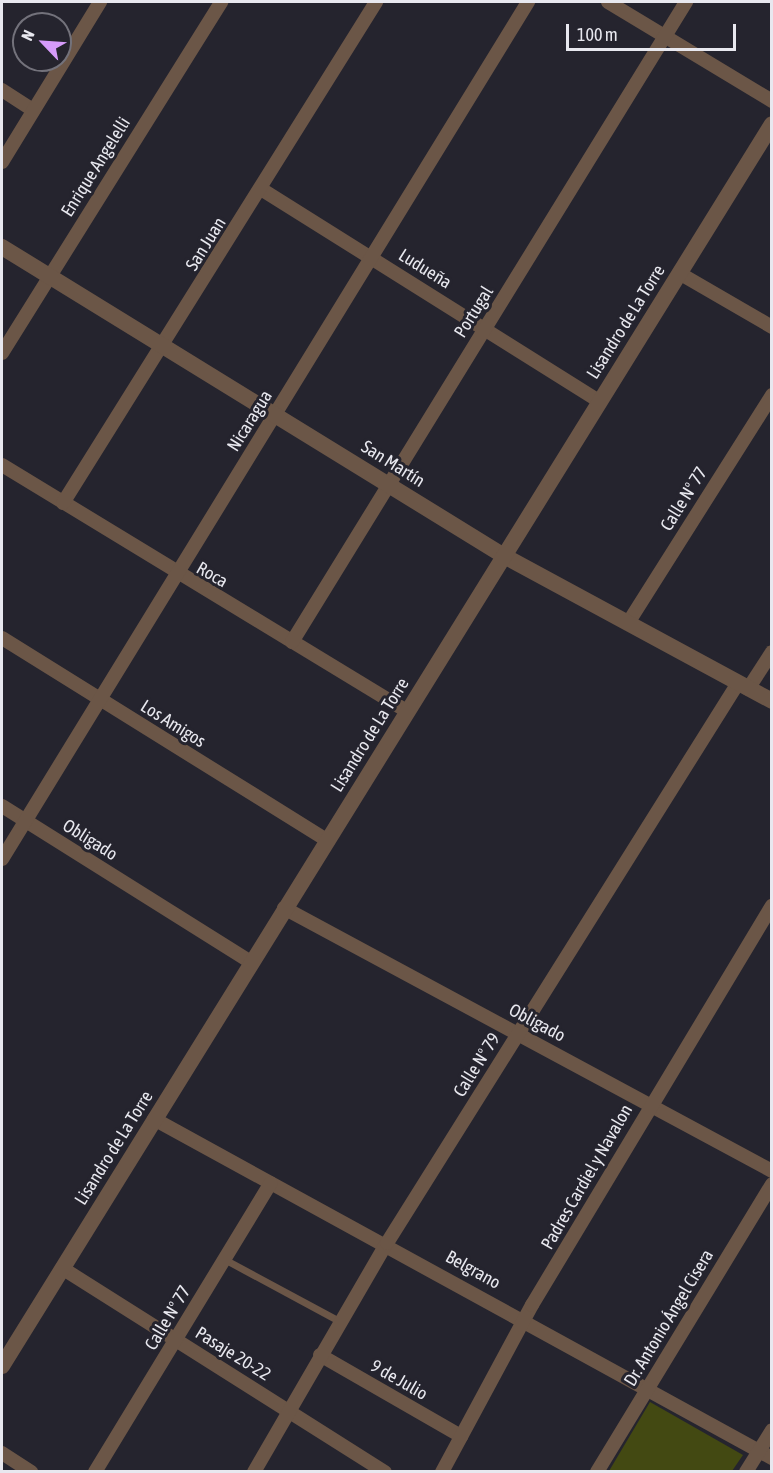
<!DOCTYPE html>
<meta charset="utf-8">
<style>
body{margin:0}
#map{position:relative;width:773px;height:1473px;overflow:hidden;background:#25242e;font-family:"Asap Condensed",sans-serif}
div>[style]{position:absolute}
.green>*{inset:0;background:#434912}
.service>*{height:7px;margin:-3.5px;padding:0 3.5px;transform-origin:3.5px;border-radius:3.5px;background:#6b5647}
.minor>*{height:14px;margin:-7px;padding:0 7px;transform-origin:7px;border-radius:7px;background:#6b5647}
.tertiary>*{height:16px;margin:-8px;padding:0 8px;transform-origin:8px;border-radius:8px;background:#6b5647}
span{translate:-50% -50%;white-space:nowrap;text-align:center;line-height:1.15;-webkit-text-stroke:6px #25242e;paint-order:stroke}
.street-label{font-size:18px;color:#e8e8ef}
.frame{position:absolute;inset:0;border:3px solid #e8e8ef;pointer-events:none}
.north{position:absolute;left:12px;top:12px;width:60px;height:60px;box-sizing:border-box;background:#25242e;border:2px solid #73727b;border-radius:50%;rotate:295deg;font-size:16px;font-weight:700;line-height:24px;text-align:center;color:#e8e8ef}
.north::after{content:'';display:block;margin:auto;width:21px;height:27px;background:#d69bfa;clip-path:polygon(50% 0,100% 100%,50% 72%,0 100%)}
.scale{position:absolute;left:566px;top:24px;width:170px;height:27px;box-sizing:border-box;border:3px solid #e8e8ef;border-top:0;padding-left:8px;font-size:18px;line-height:21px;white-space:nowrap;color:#e8e8ef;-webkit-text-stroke:4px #25242e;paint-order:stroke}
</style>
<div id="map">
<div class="green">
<div style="clip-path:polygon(650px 1402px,743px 1455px,732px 1471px,609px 1471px)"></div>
</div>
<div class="service">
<div style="left:224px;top:1259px;width:131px;rotate:28.3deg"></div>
</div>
<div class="minor">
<div style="left:608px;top:2px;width:192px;rotate:31.1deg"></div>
<div style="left:2px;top:90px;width:37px;rotate:33deg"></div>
<div style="left:2px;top:162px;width:188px;rotate:-58.5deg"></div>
<div style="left:261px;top:189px;width:400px;rotate:32.1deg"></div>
<div style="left:679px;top:273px;width:108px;rotate:30.1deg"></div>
<div style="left:2px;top:353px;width:414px;rotate:-58deg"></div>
<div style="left:2px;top:465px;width:474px;rotate:31.3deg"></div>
<div style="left:63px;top:503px;width:591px;rotate:-58deg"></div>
<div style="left:628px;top:623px;width:270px;rotate:-57.7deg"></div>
<div style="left:2px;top:638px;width:383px;rotate:31.9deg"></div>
<div style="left:292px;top:642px;width:752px;rotate:-58.38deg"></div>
<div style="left:748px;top:689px;width:44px;rotate:-57deg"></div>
<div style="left:2px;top:806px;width:295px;rotate:32.1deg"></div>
<div style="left:2px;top:859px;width:1006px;rotate:-58.46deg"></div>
<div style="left:284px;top:908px;width:554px;rotate:28.32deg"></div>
<div style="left:154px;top:1119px;width:705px;rotate:28.75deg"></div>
<div style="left:62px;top:1268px;width:382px;rotate:32.3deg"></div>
<div style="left:320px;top:1355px;width:163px;rotate:29.9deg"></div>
<div style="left:2px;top:1453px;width:35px;rotate:33deg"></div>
<div style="left:95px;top:1472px;width:338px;rotate:-58.7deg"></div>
<div style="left:254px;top:1472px;width:265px;rotate:-59.9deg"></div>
<div style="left:387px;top:1243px;width:661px;rotate:-57.92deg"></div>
<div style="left:442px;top:1472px;width:190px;rotate:-61.7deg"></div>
<div style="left:532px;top:1305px;width:466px;rotate:-59deg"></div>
<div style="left:597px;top:1472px;width:337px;rotate:-58.7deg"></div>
<div style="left:746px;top:1472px;width:49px;rotate:-58.2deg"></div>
</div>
<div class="tertiary">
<div style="left:2px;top:247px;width:589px;rotate:31.61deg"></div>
<div style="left:504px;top:556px;width:305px;rotate:28.4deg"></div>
<div style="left:2px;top:1366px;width:1461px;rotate:-58.2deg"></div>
</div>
<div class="street-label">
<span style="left:96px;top:167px;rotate:-58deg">Enrique Angelelli</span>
<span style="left:206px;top:244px;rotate:-58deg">San Juan</span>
<span style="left:425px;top:269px;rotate:32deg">Ludueña</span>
<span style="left:474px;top:312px;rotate:-58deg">Portugal</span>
<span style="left:626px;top:322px;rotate:-58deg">Lisandro de La Torre</span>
<span style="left:250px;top:421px;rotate:-58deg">Nicaragua</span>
<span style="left:393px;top:464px;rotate:32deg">San Martín</span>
<span style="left:684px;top:499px;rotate:-58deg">Calle Nº 77</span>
<span style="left:212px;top:575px;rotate:30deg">Roca</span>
<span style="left:173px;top:724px;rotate:32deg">Los Amigos</span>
<span style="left:370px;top:735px;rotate:-58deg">Lisandro de La Torre</span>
<span style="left:90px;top:840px;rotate:32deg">Obligado</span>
<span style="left:537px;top:1023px;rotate:28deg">Obligado</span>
<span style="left:477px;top:1065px;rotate:-58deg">Calle Nº 79</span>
<span style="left:114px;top:1148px;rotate:-58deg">Lisandro de La Torre</span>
<span style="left:587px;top:1177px;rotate:-60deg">Padres Cardiel y Navalon</span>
<span style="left:473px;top:1270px;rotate:29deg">Belgrano</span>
<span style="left:168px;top:1318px;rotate:-59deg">Calle Nº 77</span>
<span style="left:669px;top:1318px;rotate:-59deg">Dr. Antonio Ángel Cisera</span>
<span style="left:233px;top:1354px;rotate:32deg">Pasaje 20-22</span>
<span style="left:399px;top:1380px;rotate:30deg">9 de Julio</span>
</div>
<div class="frame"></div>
<div class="north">N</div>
<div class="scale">100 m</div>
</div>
